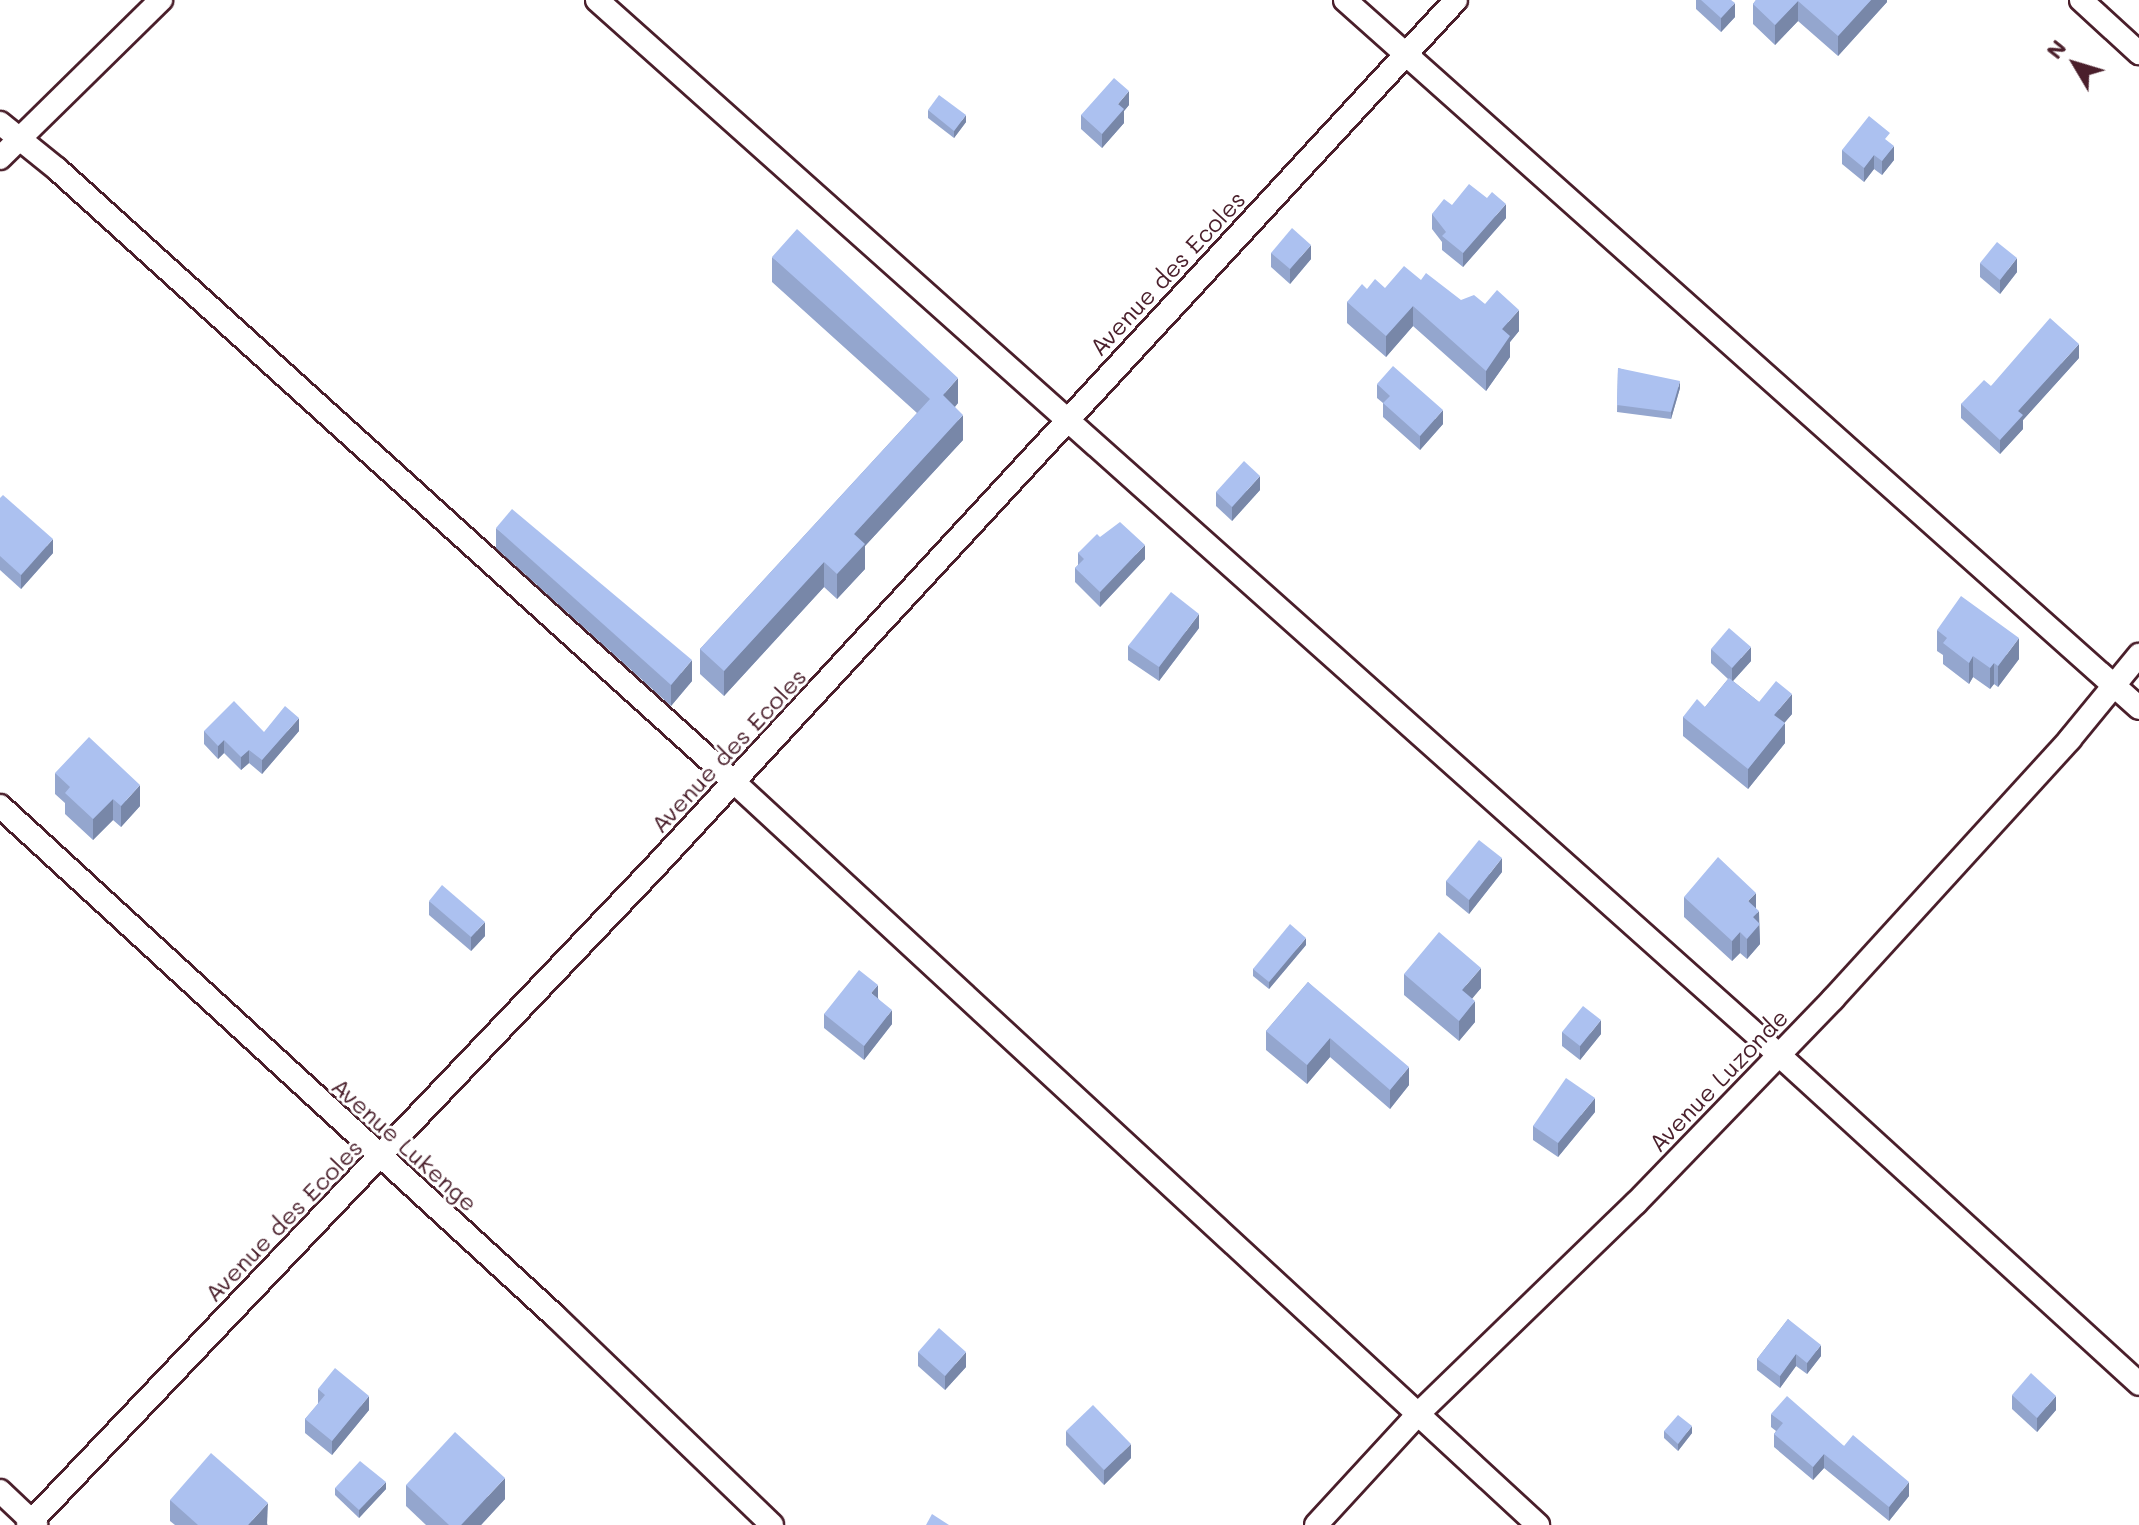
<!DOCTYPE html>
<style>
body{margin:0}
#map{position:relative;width:2139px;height:1525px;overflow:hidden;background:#fff;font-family:Mali,sans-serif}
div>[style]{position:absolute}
.roads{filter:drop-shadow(2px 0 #4a1f2b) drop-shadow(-2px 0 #4a1f2b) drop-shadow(0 2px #4a1f2b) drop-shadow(0 -2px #4a1f2b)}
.minor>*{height:22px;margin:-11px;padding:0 11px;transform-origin:11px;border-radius:11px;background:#fff}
.wall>*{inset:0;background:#94a6ce}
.shaded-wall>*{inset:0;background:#7887a8}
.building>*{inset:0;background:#acc1f0}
span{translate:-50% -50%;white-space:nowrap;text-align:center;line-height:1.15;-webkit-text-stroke:6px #fff;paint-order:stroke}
.street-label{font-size:24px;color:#4a1f2b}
.north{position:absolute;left:2035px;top:24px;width:80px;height:80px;-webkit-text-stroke:6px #fff;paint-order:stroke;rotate:308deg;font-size:22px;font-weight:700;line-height:32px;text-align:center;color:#4a1f2b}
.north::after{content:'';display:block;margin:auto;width:28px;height:36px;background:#4a1f2b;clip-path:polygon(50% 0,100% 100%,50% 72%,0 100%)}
</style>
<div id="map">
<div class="roads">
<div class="minor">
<div style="left:597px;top:0;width:1583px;rotate:41.75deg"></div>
<div style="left:1778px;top:1054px;width:489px;rotate:42.4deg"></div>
<div style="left:1345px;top:0;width:1064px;rotate:41.72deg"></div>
<div style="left:2081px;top:0;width:79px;rotate:42.4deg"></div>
<div style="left:0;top:123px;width:73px;rotate:38.9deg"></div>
<div style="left:57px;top:169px;width:913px;rotate:42.16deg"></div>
<div style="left:734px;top:782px;width:1095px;rotate:42.74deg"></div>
<div style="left:0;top:158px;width:226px;rotate:-44.5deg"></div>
<div style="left:0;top:806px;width:754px;rotate:42.58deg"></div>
<div style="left:555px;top:1316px;width:301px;rotate:43.9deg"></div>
<div style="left:0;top:1491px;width:50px;rotate:43.4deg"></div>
<div style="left:28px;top:1525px;width:906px;rotate:-46.39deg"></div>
<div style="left:653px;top:869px;width:1183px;rotate:-47.26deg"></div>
<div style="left:1316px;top:1525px;width:151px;rotate:-47.4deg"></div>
<div style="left:1418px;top:1414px;width:303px;rotate:-44.1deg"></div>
<div style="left:1636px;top:1203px;width:284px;rotate:-46deg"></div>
<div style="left:1833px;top:999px;width:352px;rotate:-47.6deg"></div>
<div style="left:2070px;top:739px;width:109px;rotate:-50.6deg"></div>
</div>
</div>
<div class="wall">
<div style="clip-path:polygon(1696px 0,1731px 0,1735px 17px,1721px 32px,1696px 9px)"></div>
<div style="clip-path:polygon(1756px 0,1887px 0,1887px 2px,1838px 56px,1798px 21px,1775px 45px,1753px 24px,1753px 4px)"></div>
<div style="clip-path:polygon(1129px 105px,1124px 111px,1124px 123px,1102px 148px,1081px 129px,1081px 115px)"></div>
<div style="clip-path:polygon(928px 110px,966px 122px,954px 138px,928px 118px)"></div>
<div style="clip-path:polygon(1890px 143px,1894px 160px,1882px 175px,1874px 169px,1864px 182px,1842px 164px,1842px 150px)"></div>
<div style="clip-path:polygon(1452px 205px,1506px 218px,1463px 267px,1442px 250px,1442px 242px,1432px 229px,1432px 214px)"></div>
<div style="clip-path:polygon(1271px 253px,1311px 259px,1290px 284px,1271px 267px)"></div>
<div style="clip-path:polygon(772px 257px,958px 403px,955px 407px,963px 440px,865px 546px,865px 569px,837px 599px,824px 587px,724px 696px,700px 674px,700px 649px,917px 413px,772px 282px)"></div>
<div style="clip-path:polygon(1980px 263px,2017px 272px,2000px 294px,1980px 277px)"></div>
<div style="clip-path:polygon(1385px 288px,1485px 304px,1519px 331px,1510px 342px,1510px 357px,1486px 391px,1413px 326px,1386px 357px,1347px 323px,1347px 302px,1367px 289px)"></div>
<div style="clip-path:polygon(2079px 358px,2023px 420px,2023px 429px,2000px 454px,1961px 418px,1961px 404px,1991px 386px)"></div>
<div style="clip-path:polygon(1618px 368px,1680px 388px,1671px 419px,1617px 412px)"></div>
<div style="clip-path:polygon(1377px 384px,1443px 424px,1420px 450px,1383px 417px,1383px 403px,1377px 398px)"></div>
<div style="clip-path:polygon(1260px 490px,1232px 521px,1216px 506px,1216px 492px)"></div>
<div style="clip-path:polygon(0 498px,53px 553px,21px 589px,0 570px)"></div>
<div style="clip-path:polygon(496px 528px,692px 681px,671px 706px,496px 548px)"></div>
<div style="clip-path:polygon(1100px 537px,1145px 559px,1100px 607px,1075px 582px,1075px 568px,1078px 565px,1078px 553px)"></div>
<div style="clip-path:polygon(1199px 628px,1159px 681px,1128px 660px,1128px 646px)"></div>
<div style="clip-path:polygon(1937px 630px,2019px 659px,1998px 687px,1994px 684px,1990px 689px,1973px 677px,1969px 684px,1943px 664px,1943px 655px,1937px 651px)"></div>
<div style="clip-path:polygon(1711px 649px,1751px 661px,1733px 681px,1759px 702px,1792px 714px,1784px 723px,1785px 743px,1748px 789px,1683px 736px,1683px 717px,1705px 707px,1728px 679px,1711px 663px)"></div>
<div style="clip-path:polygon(204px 731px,264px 732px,299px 731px,262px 774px,249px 763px,241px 770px,224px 753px,218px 759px,204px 744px)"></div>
<div style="clip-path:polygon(55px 773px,140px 806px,121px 827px,113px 820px,93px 840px,65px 814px,65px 803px,55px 794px)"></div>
<div style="clip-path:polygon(1502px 872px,1469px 914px,1446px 895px,1446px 881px)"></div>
<div style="clip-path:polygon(1684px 897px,1756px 909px,1759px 923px,1760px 944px,1747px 959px,1740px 953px,1732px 961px,1684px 917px)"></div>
<div style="clip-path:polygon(429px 901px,485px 936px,471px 951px,429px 915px)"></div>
<div style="clip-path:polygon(1306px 945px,1269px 989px,1253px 976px,1253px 969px)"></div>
<div style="clip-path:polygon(1404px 974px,1481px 988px,1472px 998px,1475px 1022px,1459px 1041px,1404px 995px)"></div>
<div style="clip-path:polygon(1308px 982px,1409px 1085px,1390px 1109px,1330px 1057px,1307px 1084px,1266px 1050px,1266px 1031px)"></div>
<div style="clip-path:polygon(878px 998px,892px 1024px,864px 1060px,824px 1028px,824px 1014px)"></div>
<div style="clip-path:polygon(1562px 1032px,1601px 1034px,1580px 1060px,1562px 1046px)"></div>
<div style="clip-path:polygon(1595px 1112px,1558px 1157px,1533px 1140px,1533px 1126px)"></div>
<div style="clip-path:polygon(1788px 1319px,1821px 1356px,1807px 1374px,1796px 1366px,1780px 1388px,1757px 1370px,1757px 1359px)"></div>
<div style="clip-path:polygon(918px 1352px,966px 1367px,945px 1390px,918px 1366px)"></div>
<div style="clip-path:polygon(318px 1389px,369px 1410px,332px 1455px,305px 1433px,305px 1419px,318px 1404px)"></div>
<div style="clip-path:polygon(2012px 1395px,2056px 1410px,2037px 1432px,2012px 1409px)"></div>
<div style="clip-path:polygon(1771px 1414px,1844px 1446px,1909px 1496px,1889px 1521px,1824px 1468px,1813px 1480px,1774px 1447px,1774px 1434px,1776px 1431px,1771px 1427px)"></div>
<div style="clip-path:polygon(1066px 1431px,1131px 1458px,1104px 1485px,1066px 1445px)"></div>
<div style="clip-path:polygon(1664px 1431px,1692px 1433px,1678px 1451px,1664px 1438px)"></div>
<div style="clip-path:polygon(406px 1485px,505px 1499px,481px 1525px,426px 1525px,406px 1506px)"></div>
<div style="clip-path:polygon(335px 1488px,386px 1489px,359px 1518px,335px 1495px)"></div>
<div style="clip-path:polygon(170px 1500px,268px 1524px,267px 1525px,175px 1525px,170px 1521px)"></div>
</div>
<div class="shaded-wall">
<div style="clip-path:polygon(1871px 0,1887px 0,1887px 2px,1838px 56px,1838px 36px)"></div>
<div style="clip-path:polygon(1798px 1px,1798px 21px,1775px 45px,1775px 25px)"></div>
<div style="clip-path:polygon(1735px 3px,1735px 17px,1721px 32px,1721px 18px)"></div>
<div style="clip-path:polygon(1129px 91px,1129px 105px,1124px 111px,1124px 123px,1102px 148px,1102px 134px,1118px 104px)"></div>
<div style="clip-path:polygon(966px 115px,966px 122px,954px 138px,954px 131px)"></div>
<div style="clip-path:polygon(1894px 146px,1894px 160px,1882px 175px,1882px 161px)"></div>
<div style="clip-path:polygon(1874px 155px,1874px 169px,1864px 182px,1864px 168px)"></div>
<div style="clip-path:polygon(1506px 204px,1506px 218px,1463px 267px,1463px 253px)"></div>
<div style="clip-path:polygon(1311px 245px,1311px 259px,1290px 284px,1290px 269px)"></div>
<div style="clip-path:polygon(2017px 258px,2017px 272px,2000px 294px,2000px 280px)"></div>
<div style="clip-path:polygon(1413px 306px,1413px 326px,1386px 357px,1386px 336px)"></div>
<div style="clip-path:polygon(1519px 310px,1519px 331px,1510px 342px,1510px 357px,1486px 391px,1486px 371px,1502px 329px)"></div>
<div style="clip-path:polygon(2079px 344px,2079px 358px,2023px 420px,2023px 429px,2000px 454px,2000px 440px,2018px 411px)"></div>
<div style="clip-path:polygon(958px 378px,958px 403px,943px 420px,943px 395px)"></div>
<div style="clip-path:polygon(1680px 381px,1680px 388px,1671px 419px,1671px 412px)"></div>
<div style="clip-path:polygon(1443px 410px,1443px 424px,1420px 450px,1420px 436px)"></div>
<div style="clip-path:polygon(963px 415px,963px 440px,865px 546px,865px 569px,837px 599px,837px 574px,854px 534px)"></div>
<div style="clip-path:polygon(1260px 476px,1260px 490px,1232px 521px,1232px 507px)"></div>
<div style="clip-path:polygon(53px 539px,53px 553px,21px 589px,21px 575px)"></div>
<div style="clip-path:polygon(1145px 545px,1145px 559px,1100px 607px,1100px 592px)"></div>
<div style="clip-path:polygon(824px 562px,824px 587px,724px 696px,724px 671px)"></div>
<div style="clip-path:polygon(1199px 614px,1199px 628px,1159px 681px,1159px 667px)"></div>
<div style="clip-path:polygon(2019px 638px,2019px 659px,1998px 687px,1998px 666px)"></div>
<div style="clip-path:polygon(1751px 647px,1751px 661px,1732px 682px,1732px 668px)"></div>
<div style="clip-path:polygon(1973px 656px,1973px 677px,1969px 684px,1969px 663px)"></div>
<div style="clip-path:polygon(692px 660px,692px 681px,671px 706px,671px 685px)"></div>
<div style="clip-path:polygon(1994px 663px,1994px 684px,1990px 689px,1990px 668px)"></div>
<div style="clip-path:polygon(1792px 694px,1792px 714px,1774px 735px,1774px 715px)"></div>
<div style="clip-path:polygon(299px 718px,299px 731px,262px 774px,262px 760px)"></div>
<div style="clip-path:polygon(1785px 723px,1785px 743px,1748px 789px,1748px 769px)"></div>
<div style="clip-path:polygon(224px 740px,224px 753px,218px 759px,218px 746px)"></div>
<div style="clip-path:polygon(249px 750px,249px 763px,241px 770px,241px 757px)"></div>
<div style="clip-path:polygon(140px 785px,140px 806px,121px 827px,121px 806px)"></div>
<div style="clip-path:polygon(113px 799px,113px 820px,93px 840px,93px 819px)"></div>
<div style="clip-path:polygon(1502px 858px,1502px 872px,1469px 914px,1469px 900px)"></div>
<div style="clip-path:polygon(1756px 893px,1756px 913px,1748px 901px)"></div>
<div style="clip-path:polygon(1759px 911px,1760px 944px,1747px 959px,1747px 939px,1753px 917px)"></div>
<div style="clip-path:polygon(485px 922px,485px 936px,471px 951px,471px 937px)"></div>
<div style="clip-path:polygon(1740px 932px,1740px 953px,1732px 961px,1732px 941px)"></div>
<div style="clip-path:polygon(1306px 938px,1306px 945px,1269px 989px,1269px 982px)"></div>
<div style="clip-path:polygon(1481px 968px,1481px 988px,1462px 1011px,1462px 990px)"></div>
<div style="clip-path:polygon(878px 985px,878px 999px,871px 993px)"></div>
<div style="clip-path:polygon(1475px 1001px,1475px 1022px,1459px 1041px,1459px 1021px)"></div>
<div style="clip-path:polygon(892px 1010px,892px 1024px,864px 1060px,864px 1046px)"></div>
<div style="clip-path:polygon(1601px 1020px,1601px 1034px,1580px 1060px,1580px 1046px)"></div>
<div style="clip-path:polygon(1330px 1038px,1330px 1057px,1307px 1084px,1307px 1065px)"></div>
<div style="clip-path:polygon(1409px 1067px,1409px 1085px,1390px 1109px,1390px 1090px)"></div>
<div style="clip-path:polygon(1595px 1098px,1595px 1112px,1558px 1157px,1558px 1143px)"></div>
<div style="clip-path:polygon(1821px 1345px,1821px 1356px,1807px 1374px,1807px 1363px)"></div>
<div style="clip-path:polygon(966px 1352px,966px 1367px,945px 1390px,945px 1376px)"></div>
<div style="clip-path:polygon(1796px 1354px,1796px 1366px,1780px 1388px,1780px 1376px)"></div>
<div style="clip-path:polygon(369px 1396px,369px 1410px,332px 1455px,332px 1441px)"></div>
<div style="clip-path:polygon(2056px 1396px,2056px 1410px,2037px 1432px,2037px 1418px)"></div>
<div style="clip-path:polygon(1692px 1426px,1692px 1433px,1678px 1451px,1678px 1444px)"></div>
<div style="clip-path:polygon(1131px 1444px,1131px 1458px,1104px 1485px,1104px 1470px)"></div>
<div style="clip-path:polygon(1824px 1454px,1824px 1468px,1813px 1480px,1813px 1467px)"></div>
<div style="clip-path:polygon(505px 1478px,505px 1499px,481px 1525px,461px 1525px)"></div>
<div style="clip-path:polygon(386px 1482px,386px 1489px,359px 1518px,359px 1510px)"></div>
<div style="clip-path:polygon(1909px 1482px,1909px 1496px,1889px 1521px,1889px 1507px)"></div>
<div style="clip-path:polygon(268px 1503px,267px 1525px,248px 1525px)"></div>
</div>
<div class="building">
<div style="clip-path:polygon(1701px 0,1731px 0,1735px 3px,1721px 18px)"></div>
<div style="clip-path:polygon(1756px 0,1871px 0,1838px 36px,1798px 1px,1775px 25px,1753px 4px)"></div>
<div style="clip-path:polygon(1114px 78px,1129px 91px,1118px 104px,1124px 109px,1102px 134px,1081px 115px)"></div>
<div style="clip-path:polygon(939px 95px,966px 115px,954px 131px,928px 110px)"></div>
<div style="clip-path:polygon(1869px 116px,1890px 133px,1885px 139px,1894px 146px,1882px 161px,1874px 155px,1864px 168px,1842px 150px)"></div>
<div style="clip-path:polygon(1469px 184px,1487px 198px,1492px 192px,1506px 204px,1463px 253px,1442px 236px,1446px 232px,1432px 214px,1444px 199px,1452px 205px)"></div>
<div style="clip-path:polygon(1292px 228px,1311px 245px,1290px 269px,1271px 253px)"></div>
<div style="clip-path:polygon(797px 229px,958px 378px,943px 395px,963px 415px,854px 534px,865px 544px,837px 574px,824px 562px,724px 671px,700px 649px,930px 399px,772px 257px)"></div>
<div style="clip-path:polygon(1997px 242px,2017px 258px,2000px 280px,1980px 263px)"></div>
<div style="clip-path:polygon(1404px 266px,1421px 280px,1426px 273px,1461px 300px,1474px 295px,1485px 304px,1497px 290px,1519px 310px,1502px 329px,1510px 336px,1486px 371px,1413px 306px,1386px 336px,1347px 302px,1362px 284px,1367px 289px,1375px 279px,1385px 288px)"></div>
<div style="clip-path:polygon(2050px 318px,2079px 344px,2018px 411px,2023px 415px,2000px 440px,1961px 404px,1984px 380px,1991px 386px)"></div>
<div style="clip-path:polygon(1393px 366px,1443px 410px,1420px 436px,1383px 403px,1390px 396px,1377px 384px)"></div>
<div style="clip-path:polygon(1618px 368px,1680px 381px,1671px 412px,1617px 405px)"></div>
<div style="clip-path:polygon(1244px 461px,1260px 476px,1232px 507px,1216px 492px)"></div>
<div style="clip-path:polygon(3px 495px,53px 539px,21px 575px,0 556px,0 498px)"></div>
<div style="clip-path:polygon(512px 509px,692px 660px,671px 685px,496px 528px)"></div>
<div style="clip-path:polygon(1120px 522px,1145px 545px,1100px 592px,1075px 568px,1084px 559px,1078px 553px,1097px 534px,1100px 537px)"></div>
<div style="clip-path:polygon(1171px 592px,1199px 614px,1159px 667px,1128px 646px)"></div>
<div style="clip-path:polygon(1961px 596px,2019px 638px,1998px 666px,1994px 663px,1990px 668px,1973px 656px,1969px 663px,1943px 643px,1947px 638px,1937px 630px)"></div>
<div style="clip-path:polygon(1729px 628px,1751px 647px,1732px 668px,1711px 649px)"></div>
<div style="clip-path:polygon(1729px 678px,1759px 702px,1776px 681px,1792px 694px,1774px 715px,1785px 723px,1748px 769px,1683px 717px,1697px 699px,1705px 707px)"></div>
<div style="clip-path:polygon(234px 701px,264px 732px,285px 706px,299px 718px,262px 760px,249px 750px,241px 757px,224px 740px,218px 746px,204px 731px)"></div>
<div style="clip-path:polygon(89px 737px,140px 785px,121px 806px,113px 799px,93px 819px,65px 793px,70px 787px,55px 773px)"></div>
<div style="clip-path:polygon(1479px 840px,1502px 858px,1469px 900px,1446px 881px)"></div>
<div style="clip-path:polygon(1718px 857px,1756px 893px,1748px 901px,1759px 911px,1753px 917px,1760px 924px,1747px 939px,1740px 932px,1732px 941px,1684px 897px)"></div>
<div style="clip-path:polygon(442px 885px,485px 922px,471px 937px,429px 901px)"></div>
<div style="clip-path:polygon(1290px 924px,1306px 938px,1269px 982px,1253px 969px)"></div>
<div style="clip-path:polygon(1439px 932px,1481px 968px,1462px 990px,1475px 1001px,1459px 1021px,1404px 974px)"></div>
<div style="clip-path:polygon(859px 970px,878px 985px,871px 993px,892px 1010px,864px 1046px,824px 1014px)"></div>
<div style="clip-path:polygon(1308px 982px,1409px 1067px,1390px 1090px,1330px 1038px,1307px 1065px,1266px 1031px)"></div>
<div style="clip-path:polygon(1583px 1006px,1601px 1020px,1580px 1046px,1562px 1032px)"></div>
<div style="clip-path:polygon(1566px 1078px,1595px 1098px,1558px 1143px,1533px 1126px)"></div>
<div style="clip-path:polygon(1788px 1319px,1821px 1345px,1807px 1363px,1796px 1354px,1780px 1376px,1757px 1359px)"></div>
<div style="clip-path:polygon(939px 1328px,966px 1352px,945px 1376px,918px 1352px)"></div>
<div style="clip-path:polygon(335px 1368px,369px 1396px,332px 1441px,305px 1419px,325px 1395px,318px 1389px)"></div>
<div style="clip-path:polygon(2031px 1373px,2056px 1396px,2037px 1418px,2012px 1395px)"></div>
<div style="clip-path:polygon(1787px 1396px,1844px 1446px,1853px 1435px,1909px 1482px,1889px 1507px,1824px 1454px,1813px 1467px,1774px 1434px,1783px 1423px,1771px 1414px)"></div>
<div style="clip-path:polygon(1093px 1405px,1131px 1444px,1104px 1470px,1066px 1431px)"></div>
<div style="clip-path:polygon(1678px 1415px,1692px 1426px,1678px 1444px,1664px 1431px)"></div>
<div style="clip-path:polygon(455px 1432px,505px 1478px,461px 1525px,449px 1525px,406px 1485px)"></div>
<div style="clip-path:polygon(211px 1453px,268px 1503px,248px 1525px,198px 1525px,170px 1500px)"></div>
<div style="clip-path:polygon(360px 1461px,386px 1482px,359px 1510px,335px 1488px)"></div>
<div style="clip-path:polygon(932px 1514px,949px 1525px,926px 1525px)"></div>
</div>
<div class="street-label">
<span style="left:1167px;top:273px;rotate:-47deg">Avenue des Ecoles</span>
<span style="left:728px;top:750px;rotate:-47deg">Avenue des Ecoles</span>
<span style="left:1718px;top:1080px;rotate:-46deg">Avenue Luzonde</span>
<span style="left:405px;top:1144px;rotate:42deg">Avenue Lukenge</span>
<span style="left:283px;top:1220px;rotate:-46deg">Avenue des Ecoles</span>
</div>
<div class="north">N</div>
</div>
